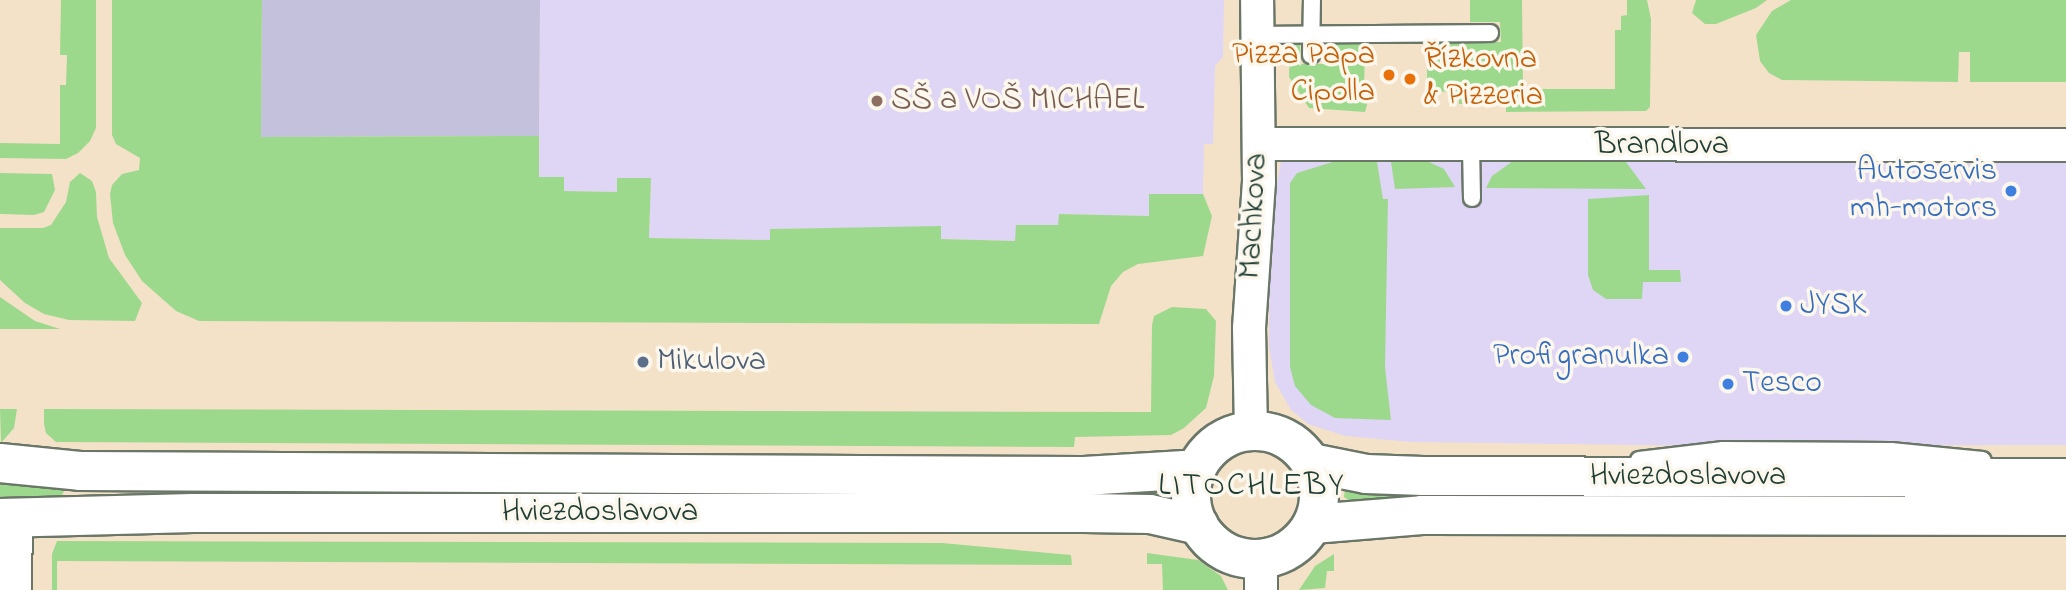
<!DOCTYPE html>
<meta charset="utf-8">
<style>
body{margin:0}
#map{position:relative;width:2066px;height:590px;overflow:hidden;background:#f4e2c8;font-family:"Indie Flower",sans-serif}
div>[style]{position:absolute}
.built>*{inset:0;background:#dfd5f5}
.industrial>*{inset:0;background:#c3c1db}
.green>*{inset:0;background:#9dd98d}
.roads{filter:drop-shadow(2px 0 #6a7768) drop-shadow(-2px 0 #6a7768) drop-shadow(0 2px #6a7768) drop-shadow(0 -2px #6a7768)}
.service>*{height:16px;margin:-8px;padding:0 8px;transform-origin:8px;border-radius:8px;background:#fff}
.minor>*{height:32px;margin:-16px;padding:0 16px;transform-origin:16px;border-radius:16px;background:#fff}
.tertiary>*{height:38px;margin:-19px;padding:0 19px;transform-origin:19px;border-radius:19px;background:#fff}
.tertiary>.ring{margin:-19px;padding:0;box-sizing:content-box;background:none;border:38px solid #fff;border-radius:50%}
.dots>*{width:19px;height:19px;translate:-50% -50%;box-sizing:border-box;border:4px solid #fbf7ec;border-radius:50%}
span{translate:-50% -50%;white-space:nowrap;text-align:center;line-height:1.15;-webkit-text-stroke:7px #fbf7ec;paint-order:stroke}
.food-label{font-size:32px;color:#c56008}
.right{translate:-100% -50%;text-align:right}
.left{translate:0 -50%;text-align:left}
.education-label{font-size:32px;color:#785e54}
.street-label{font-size:32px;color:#1f3d34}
.shop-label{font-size:32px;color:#366cbe}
.service-label{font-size:32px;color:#4e5e75}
.neighbourhood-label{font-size:33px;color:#1f3d34;letter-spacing:2px}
</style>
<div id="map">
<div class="built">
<div style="clip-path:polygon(540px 0,1224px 0,1223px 57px,1215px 66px,1213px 144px,1204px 144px,1203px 194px,1149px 194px,1149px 216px,1060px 214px,1059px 225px,1015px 241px,940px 239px,941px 227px,771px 229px,770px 240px,649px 238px,651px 178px,618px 178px,617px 192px,563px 191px,564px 177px,539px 177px)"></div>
<div style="clip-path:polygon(1283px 152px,2066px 158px,2066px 445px,1711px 446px,1411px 442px,1345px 436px,1308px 424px,1291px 410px,1275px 382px,1269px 347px,1270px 219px)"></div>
</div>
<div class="industrial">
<div style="clip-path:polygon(262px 0,540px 0,539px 136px,261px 137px)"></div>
</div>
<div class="green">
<div style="clip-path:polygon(61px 0,96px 0,96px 128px,90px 141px,78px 153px,66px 159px,0 158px,0 143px,60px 144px,60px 85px,66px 85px,67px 55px,60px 55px)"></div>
<div style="clip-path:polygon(112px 0,262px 0,261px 137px,539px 136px,539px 177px,564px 177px,564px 191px,617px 192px,617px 178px,651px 178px,649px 238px,770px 240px,770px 229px,941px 226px,941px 239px,1015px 241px,1016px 225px,1058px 225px,1059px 214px,1149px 216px,1149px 194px,1203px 194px,1212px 216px,1203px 256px,1138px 264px,1123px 272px,1111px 286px,1099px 324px,199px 321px,176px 311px,142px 281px,125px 255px,113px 223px,110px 194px,112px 185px,122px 174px,139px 170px,140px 158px,116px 144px,112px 135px)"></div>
<div style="clip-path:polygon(1470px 0,1522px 0,1523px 89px,1615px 89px,1615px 30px,1621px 30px,1621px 16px,1627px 15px,1627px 0,1647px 0,1651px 19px,1650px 107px,1646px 111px,1506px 112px,1506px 105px,1459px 104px,1459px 93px,1427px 90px,1427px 42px,1501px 42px,1500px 22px,1470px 22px)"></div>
<div style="clip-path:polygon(1696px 0,1767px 0,1756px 8px,1716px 24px,1705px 24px,1692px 13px)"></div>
<div style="clip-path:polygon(1791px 0,2066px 0,2066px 82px,1970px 82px,1970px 52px,1959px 52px,1958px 82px,1782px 80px,1769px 73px,1760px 61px,1756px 35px,1772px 11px)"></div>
<div style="clip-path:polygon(1336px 42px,1365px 42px,1364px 92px,1368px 101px,1365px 112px,1309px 108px,1289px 77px,1290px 44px,1300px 44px,1301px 64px,1336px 64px)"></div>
<div style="clip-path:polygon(1336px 161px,1377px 162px,1383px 199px,1388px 199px,1385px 367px,1391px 420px,1335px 418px,1311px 405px,1295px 386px,1290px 367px,1290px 183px,1297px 173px)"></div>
<div style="clip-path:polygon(1513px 161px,1626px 162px,1646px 189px,1486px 188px,1492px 176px)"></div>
<div style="clip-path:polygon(1391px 162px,1429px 162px,1444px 169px,1455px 187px,1395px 189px)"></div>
<div style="clip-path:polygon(0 173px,52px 174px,55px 190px,44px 212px,34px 215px,0 214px)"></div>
<div style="clip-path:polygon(80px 173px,92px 181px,96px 192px,97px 217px,109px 258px,142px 303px,135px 321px,69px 320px,44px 314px,25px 303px,0 280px,0 228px,43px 228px,51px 225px,66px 202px,70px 182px)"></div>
<div style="clip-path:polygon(1649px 195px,1649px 270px,1680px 270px,1681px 282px,1643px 282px,1642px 299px,1606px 299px,1593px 290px,1588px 275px,1588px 199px)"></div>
<div style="clip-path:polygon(0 297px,35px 321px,60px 329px,0 329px)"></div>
<div style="clip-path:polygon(1172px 307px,1206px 309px,1216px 321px,1214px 376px,1206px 408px,1184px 428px,1171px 435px,1075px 437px,1074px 447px,56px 442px,46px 433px,44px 424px,44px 409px,1151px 412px,1152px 325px,1154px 316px)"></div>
<div style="clip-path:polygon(0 409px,17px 409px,14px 428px,1px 443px)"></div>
<div style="clip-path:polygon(0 483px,67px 484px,60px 500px,0 500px)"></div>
<div style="clip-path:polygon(1412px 487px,1412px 503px,1351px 502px,1344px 497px,1345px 489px)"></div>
<div style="clip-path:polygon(57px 541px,942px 543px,1071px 555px,1072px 565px,57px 561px,57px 590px,52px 590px,52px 554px)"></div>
<div style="clip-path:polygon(1147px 553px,1198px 560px,1221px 576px,1228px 590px,1163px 590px,1162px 564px,1147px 564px)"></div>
<div style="clip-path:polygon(1334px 554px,1334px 571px,1327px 571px,1325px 588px,1299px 590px,1315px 566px)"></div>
</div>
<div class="roads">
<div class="service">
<div style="left:1257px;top:35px;width:233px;rotate:-0.5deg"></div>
<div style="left:1311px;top:55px;width:55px;rotate:-89deg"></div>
<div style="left:1471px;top:146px;width:52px;rotate:88.9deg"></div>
<div style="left:1639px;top:460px;width:85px;rotate:-6.8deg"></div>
<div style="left:1723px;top:450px;width:168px;rotate:0.3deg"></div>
<div style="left:1891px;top:451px;width:92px;rotate:5.6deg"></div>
</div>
<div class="minor">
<div style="left:1259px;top:144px;width:807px;rotate:0.07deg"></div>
<div style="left:1251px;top:432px;width:104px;rotate:-91.1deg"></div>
<div style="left:1249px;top:328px;width:146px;rotate:-86.1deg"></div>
<div style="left:1259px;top:182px;width:182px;rotate:-90.6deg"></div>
<div style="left:15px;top:590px;width:72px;rotate:-89.2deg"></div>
<div style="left:1261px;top:590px;width:31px;rotate:-90deg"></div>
</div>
<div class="tertiary">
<div class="ring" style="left:1191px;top:431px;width:90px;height:90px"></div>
<div style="left:0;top:463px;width:80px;rotate:5.7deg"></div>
<div style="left:80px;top:471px;width:1004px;rotate:0.29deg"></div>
<div style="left:1084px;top:476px;width:113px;rotate:-3.5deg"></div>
<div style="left:1311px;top:463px;width:56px;rotate:11.3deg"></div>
<div style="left:1366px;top:474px;width:57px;rotate:2deg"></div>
<div style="left:1423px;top:476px;width:643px;rotate:0.18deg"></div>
<div style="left:0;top:518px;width:193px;rotate:-1.5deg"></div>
<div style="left:193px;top:513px;width:891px"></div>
<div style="left:1084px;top:513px;width:66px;rotate:0.9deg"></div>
<div style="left:1150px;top:514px;width:50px;rotate:12.7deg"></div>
<div style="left:1313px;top:524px;width:109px;rotate:-4.7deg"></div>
<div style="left:1422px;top:515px;width:644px;rotate:0.09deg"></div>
</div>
</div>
<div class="dots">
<div style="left:1389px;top:75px;background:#e8710a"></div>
<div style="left:1410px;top:79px;background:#e8710a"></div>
<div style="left:877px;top:101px;background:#8d6e63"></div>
<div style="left:2011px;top:191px;background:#3f7fe0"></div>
<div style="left:1786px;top:306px;background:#3f7fe0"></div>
<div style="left:1683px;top:357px;background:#3f7fe0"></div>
<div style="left:643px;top:362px;background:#5c6f8a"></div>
<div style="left:1728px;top:384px;background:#3f7fe0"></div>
</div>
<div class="food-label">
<span class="right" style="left:1375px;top:75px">Pizza Papa<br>Cipolla</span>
<span class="left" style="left:1424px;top:79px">Řízkovna<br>&amp; Pizzeria</span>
</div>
<div class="education-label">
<span class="left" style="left:891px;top:101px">SŠ a VOŠ MICHAEL</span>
</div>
<div class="street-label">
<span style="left:1662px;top:146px">Brandlova</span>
<span style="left:1255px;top:216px;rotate:-87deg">Machkova</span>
<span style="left:1688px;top:477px">Hviezdoslavova</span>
<span style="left:600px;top:513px">Hviezdoslavova</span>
</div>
<div class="shop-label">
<span class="right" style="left:1997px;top:191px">Autoservis<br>mh-motors</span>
<span class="left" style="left:1800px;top:306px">JYSK</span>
<span class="right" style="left:1669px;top:357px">Profigranulka</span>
<span class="left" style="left:1742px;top:384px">Tesco</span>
</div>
<div class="service-label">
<span class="left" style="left:657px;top:362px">Mikulova</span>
</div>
<div class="neighbourhood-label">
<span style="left:1252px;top:487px">LITOCHLEBY</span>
</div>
</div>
